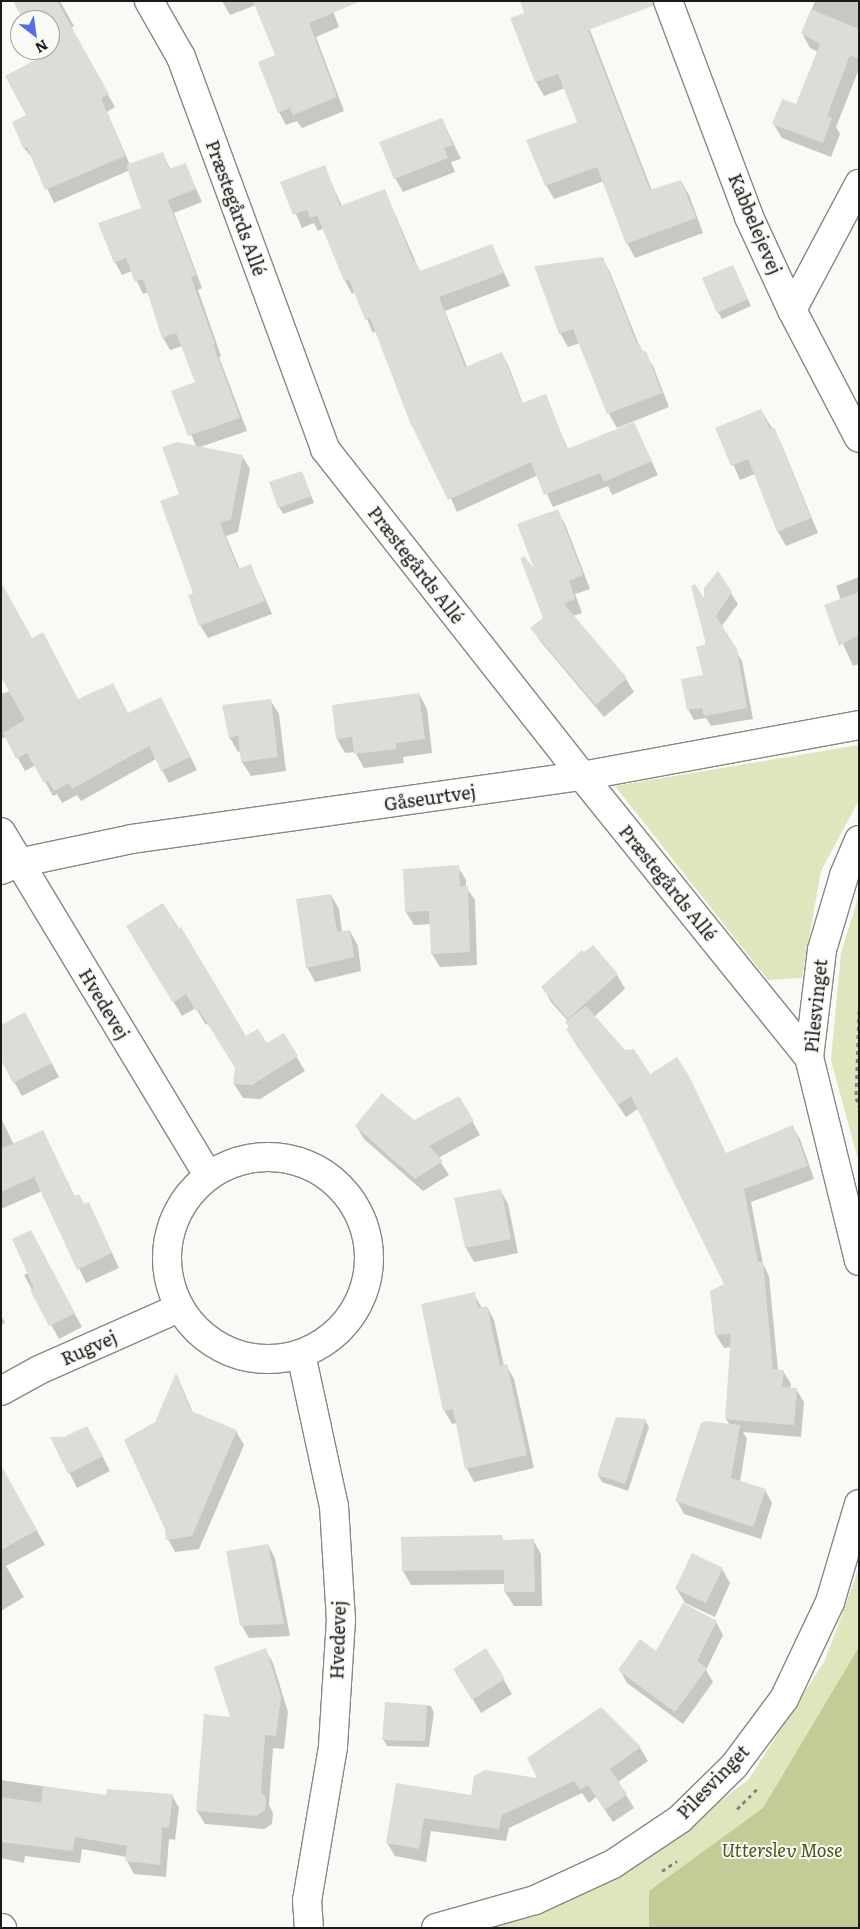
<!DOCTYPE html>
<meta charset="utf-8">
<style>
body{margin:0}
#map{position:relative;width:860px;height:1929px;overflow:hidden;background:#f9faf6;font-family:Literata,serif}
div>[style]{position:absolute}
.green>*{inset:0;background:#dde6bd}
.forest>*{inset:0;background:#c2cc96}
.shadow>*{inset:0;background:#0003}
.building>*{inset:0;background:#dcddd9}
.path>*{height:3px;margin-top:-1.5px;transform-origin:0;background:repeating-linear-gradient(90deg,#848482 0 4px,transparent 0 8px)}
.roads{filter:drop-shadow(1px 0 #878884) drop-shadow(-1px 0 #878884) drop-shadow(0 1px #878884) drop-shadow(0 -1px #878884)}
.minor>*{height:28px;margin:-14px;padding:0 14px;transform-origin:14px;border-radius:14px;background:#fff}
.minor>.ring{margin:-14px;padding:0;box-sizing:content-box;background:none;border:28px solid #fff;border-radius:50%}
span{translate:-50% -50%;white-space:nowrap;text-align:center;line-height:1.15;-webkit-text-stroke:4px #f9faf6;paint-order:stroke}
.street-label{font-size:18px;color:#1a1a19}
.park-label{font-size:18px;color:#4c5418;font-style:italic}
.frame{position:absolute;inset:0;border:2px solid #1a1a19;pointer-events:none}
.north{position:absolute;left:10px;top:10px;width:50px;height:50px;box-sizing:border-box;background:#f9faf6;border:1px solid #a0a09e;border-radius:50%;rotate:150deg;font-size:14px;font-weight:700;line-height:20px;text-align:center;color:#1a1a19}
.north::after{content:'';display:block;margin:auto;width:18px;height:22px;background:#556ee4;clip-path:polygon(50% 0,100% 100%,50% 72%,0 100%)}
</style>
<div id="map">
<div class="green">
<div style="clip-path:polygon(859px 745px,859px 800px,821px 871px,802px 978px,768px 980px,615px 786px)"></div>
<div style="clip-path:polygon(859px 895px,859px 1163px,831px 1060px,841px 953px)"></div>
<div style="clip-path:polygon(859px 1568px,859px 1928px,478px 1928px,530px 1915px,628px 1871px,749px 1779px,825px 1660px)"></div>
</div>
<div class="forest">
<div style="clip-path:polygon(859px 1647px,859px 1928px,649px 1928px,649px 1891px,763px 1808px)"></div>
</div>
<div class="shadow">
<div style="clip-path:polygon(14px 1px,60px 1px,74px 26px,71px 28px,115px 107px,107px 112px,130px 165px,162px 153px,171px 170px,185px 164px,202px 202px,174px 213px,202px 288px,198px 290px,221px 356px,219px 357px,247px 431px,200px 447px,242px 456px,250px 469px,238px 532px,226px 536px,240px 570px,251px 566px,272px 614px,208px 638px,200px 625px,181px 495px,196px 446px,173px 391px,196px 383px,182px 346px,170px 350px,163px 338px,149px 292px,143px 294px,132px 271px,122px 275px,115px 262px,143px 208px,130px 170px,54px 203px,34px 160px,24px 148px,28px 116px,44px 56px,41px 50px,50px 50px,50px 20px,25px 20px)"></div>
<div style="clip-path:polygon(222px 1px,329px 1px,339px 27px,316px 37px,344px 111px,302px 128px,297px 121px,286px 125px,279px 112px,277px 56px,256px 5px,230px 15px)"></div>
<div style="clip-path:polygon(815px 1px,859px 1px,859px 69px,836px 127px,840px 134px,831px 157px,782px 138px,773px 123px,797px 106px,818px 52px,810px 48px,802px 33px)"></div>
<div style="clip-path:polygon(582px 16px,590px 30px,652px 191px,681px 181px,689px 195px,703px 233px,635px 258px,627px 243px,604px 181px,554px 199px,546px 185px,578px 123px,565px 88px,544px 96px,536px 82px,511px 19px)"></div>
<div style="clip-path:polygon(442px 119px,461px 159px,451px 162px,455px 172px,403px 192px,395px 178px)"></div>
<div style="clip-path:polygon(324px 167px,342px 206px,385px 191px,420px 272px,492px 245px,510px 286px,445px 311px,467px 367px,502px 354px,509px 367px,523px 404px,545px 396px,568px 449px,634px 424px,658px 475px,612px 495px,608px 486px,553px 507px,538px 475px,457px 512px,376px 331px,373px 333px,355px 292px,352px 294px,345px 281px,324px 228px,318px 231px,314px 223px,302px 228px,282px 182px)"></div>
<div style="clip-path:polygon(602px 258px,610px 272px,639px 345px,653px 366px,669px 407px,617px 428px,609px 414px,580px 343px,568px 347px,560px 333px)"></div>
<div style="clip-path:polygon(733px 266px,751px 306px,722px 319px,718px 312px)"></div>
<div style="clip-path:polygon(761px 410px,781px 443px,818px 533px,786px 546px,778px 532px,755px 474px,740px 480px,717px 428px)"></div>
<div style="clip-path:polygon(302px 472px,314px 503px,283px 514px,279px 507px)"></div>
<div style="clip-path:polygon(557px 511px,565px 524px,590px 589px,575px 594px,582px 613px,573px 616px,626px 679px,634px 692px,604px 717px,540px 641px,532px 628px,545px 618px)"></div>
<div style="clip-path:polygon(718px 573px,738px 604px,721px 627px,742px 661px,753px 719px,711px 726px,706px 718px,694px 720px,688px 709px,705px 676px,706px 603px)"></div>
<div style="clip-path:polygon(859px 577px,859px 664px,853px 666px,826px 606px,841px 600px,836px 586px)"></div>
<div style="clip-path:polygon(32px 640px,78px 700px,113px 684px,128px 714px,161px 698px,197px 770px,169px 783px,156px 759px,81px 801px,77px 795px,62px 803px,57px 794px,53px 796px,36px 765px,25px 771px,6px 737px,1px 739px,1px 694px,10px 691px)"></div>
<div style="clip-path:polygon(419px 694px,427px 709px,432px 753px,403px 757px,404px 763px,364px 768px,355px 752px,345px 753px,337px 739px,333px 706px)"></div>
<div style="clip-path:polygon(270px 700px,279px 714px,286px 771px,251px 776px,242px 762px,241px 751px,238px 752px,230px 738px)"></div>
<div style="clip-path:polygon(458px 867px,466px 880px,466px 887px,475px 900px,477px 965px,440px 967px,432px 954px,431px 924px,414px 925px,406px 912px,404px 870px)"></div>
<div style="clip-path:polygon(331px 895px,339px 909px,342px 932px,350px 931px,358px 946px,361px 971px,315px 982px,307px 967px)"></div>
<div style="clip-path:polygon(128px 926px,246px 1038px,267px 1045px,283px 1034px,305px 1071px,260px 1099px,243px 1098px,234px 1084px,236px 1068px,208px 1023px,206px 1025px,196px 1008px,182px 1016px)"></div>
<div style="clip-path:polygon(593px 947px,617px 975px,625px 989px,594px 1017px,624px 1051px,726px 1154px,792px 1126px,800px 1139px,814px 1179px,751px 1202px,763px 1264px,769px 1276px,778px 1370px,783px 1371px,791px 1384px,790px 1389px,796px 1389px,804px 1402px,801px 1437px,743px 1432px,747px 1439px,740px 1482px,765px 1490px,772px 1503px,761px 1539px,684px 1514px,677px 1501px,730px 1425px,726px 1419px,731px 1347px,724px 1348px,716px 1335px,725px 1285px,639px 1108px,626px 1117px,575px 1043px,567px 1030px,570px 1028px,568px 1021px,551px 1002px,543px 987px)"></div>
<div style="clip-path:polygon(33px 1028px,59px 1077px,22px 1096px,14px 1082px)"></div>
<div style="clip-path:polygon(459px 1097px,480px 1135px,438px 1158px,449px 1175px,423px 1191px,364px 1139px,356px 1126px,414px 1122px)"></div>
<div style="clip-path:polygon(1px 1118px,14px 1145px,43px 1131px,75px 1197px,84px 1206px,88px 1204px,96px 1218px,119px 1268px,86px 1283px,42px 1191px,1px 1209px)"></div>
<div style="clip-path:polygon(500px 1190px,508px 1204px,518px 1253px,474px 1262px,466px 1248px,455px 1199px)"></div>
<div style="clip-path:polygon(48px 1265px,82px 1327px,59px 1339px,24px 1275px)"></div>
<div style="clip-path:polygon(474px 1294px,482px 1308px,487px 1307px,494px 1320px,504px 1366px,506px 1365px,514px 1379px,534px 1468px,474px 1482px,467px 1469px,457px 1423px,452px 1424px,444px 1410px)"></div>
<div style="clip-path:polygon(1px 1315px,5px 1323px,1px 1325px)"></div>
<div style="clip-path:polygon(177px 1375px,193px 1413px,236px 1431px,244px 1445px,199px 1549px,175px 1552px,168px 1539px,156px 1423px)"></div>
<div style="clip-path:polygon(645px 1420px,649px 1427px,628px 1491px,602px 1482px,598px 1475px)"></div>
<div style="clip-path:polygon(52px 1439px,95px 1442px,110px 1471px,77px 1488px)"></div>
<div style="clip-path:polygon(10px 1483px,45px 1545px,6px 1566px,24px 1597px,1px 1611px,1px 1488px)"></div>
<div style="clip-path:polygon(502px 1537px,504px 1541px,533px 1540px,541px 1554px,542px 1606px,514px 1606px,505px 1592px,505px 1584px,411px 1585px,403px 1571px)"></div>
<div style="clip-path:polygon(268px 1545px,275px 1558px,290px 1636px,249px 1638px,242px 1626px)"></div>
<div style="clip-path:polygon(722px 1569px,730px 1583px,715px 1617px,685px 1603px,676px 1588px)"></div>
<div style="clip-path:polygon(716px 1622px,723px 1635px,706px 1670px,713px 1682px,683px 1724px,627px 1683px,620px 1670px)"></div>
<div style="clip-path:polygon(265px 1649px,273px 1663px,288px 1712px,284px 1749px,273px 1748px,269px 1805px,273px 1813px,272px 1824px,264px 1829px,205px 1824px,197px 1811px,232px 1719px)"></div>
<div style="clip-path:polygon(486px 1650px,512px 1694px,481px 1713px,463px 1683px)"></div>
<div style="clip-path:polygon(386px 1703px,431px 1706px,434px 1713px,429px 1747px,387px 1746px,383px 1739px)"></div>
<div style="clip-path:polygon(601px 1709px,640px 1748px,648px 1761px,618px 1782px,634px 1808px,613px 1822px,596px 1797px,589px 1803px,582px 1793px,509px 1828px,506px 1841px,431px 1831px,426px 1862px,395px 1856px,387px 1843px,397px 1784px,472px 1797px,539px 1780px)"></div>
<div style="clip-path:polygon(1px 1780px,107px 1796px,172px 1795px,179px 1808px,175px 1840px,169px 1839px,166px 1877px,134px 1874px,127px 1861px,127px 1857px,82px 1849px,80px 1863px,25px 1856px,24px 1863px,1px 1858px)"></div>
</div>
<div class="building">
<div style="clip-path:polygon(13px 1px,57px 1px,109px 94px,101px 98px,125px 156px,45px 190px,27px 147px,23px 148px,12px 122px,26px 115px,5px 76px,43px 56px,40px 50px,50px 50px,50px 20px,23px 20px)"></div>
<div style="clip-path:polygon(253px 1px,361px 1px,309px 23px,337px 97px,293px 115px,290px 108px,278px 113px,258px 62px,275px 55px)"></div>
<div style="clip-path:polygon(520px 1px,653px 1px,653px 6px,588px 30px,650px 190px,681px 180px,696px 218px,626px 244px,597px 167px,545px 186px,526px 140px,577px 122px,558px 74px,535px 82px,510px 18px,524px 13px)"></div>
<div style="clip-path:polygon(811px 9px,859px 29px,859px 59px,850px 55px,827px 116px,832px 118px,823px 143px,772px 124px,782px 99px,796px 104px,820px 44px,801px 33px)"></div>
<div style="clip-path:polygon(442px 118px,453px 145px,444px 148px,448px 158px,394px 179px,379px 142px)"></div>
<div style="clip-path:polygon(163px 152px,169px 169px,186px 163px,196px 189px,168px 200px,196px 275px,191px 277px,215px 344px,213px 344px,240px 418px,188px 436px,171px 391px,195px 382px,176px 333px,162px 338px,143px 279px,135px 282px,126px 258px,114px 263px,98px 223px,141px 208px,126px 165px)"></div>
<div style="clip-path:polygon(325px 165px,340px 206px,385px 189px,413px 261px,415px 260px,420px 271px,492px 244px,504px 273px,439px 297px,465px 367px,502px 352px,522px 403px,546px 394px,567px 449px,634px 422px,652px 461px,604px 482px,600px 473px,544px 495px,531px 462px,448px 500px,409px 420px,370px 318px,365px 320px,349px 279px,344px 281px,317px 215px,310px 218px,307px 210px,293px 215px,280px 182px)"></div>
<div style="clip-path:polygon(603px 257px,637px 344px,639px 343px,643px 352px,646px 351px,662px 393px,607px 414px,573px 329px,559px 334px,534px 266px)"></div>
<div style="clip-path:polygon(733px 265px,748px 299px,717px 313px,702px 278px)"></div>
<div style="clip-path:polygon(761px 409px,770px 429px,774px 427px,811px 518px,777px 532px,748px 459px,731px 466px,715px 428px)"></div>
<div style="clip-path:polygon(177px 442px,243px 455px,231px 519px,220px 523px,238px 569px,251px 564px,265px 601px,199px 626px,188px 595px,193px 593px,160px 501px,179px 494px,162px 447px)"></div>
<div style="clip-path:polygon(302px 471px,311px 496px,278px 508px,269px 482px)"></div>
<div style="clip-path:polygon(558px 509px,583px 575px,569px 581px,575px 599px,564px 604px,627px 678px,596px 705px,530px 628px,543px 618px,520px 558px,524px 556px,534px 568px,517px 524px)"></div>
<div style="clip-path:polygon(718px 571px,732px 592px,716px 616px,737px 649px,747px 708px,704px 716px,702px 708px,687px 710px,681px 679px,703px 675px,696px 647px,706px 644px,691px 586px,695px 584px,704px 598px,704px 588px)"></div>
<div style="clip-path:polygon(1px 582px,32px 638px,43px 632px,78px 699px,113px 683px,128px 713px,161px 697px,190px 757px,161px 771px,149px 746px,72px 789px,69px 783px,54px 791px,48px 781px,44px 783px,27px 753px,16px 759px,3px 733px,25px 720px,1px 677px)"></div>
<div style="clip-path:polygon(859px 592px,859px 635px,839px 646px,824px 605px)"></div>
<div style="clip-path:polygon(419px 693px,425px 739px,396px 743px,396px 749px,354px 754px,352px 737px,336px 739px,332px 705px)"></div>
<div style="clip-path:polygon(271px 699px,278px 757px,241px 762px,238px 735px,229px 739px,222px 705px)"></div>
<div style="clip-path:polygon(459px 865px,460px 886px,468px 886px,470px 952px,431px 954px,429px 911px,405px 912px,403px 869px)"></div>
<div style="clip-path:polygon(331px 894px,337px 932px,350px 930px,354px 957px,306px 968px,296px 899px)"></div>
<div style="clip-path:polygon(163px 903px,179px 928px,181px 927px,246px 1036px,258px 1029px,267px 1043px,284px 1033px,298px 1056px,252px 1085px,233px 1084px,235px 1068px,199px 1010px,196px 1011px,186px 994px,173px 1003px,126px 926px)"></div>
<div style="clip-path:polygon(593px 945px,618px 974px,568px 1019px,541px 987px,582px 950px,584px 952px)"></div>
<div style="clip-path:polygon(586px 1006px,625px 1050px,634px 1049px,650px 1074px,677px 1057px,689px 1076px,726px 1153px,793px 1125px,808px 1166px,744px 1189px,758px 1262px,763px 1262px,773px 1369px,784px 1370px,782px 1387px,797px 1388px,794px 1425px,725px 1419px,731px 1334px,715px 1335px,710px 1291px,724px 1284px,631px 1096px,618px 1105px,566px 1029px,569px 1027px,565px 1022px)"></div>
<div style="clip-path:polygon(25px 1012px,52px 1063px,13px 1083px,1px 1060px,1px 1025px)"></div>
<div style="clip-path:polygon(382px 1093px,414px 1120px,459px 1096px,474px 1121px,429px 1146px,443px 1161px,415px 1179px,355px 1126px)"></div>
<div style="clip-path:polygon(43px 1130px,74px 1196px,79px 1194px,84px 1204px,89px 1202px,112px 1253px,77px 1270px,34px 1177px,1px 1192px,1px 1149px)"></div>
<div style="clip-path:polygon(501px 1189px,511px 1239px,465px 1248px,454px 1198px)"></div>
<div style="clip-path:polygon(31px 1230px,75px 1313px,49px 1326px,30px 1290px,34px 1288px,12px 1239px)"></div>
<div style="clip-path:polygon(475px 1292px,478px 1308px,487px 1306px,500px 1366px,507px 1364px,527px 1455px,465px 1469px,453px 1409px,443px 1411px,421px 1304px)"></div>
<div style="clip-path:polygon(176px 1373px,191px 1411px,237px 1430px,192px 1536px,166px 1540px,165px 1529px,124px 1440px,155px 1422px)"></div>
<div style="clip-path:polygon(616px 1417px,646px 1419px,625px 1484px,597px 1475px)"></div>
<div style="clip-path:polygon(706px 1421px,740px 1425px,731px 1478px,766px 1489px,753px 1527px,675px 1501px,701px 1423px)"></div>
<div style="clip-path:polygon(87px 1426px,103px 1456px,68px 1474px,50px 1437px,64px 1437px)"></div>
<div style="clip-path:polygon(1px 1465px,37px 1530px,1px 1550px)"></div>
<div style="clip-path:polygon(502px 1535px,503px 1540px,534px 1539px,535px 1592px,504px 1592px,504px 1570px,402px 1571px,401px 1537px)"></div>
<div style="clip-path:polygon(268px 1544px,284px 1624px,240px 1626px,226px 1551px)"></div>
<div style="clip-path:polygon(692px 1553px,723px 1568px,706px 1603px,675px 1589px)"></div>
<div style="clip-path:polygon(683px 1603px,717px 1621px,697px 1661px,707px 1668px,675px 1712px,618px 1670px,640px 1639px,656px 1651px)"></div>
<div style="clip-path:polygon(266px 1648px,281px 1697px,276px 1736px,265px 1735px,261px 1792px,266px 1798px,265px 1810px,256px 1816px,196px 1811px,204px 1714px,230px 1717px,214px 1667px)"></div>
<div style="clip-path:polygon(486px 1648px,505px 1679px,472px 1700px,453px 1669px)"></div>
<div style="clip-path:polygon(385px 1702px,427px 1705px,425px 1741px,382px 1740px)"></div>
<div style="clip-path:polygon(601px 1707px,641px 1747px,610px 1769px,627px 1794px,605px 1810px,588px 1785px,580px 1790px,574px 1781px,502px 1815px,499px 1829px,424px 1818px,419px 1849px,386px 1843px,396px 1783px,471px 1795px,474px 1776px,485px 1770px,537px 1778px,527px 1758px)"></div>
<div style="clip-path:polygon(43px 1786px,106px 1795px,107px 1789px,173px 1794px,169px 1828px,162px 1827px,160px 1865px,125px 1861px,127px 1846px,75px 1837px,73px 1851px,1px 1842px,1px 1797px,41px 1803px)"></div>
</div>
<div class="path">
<div style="left:859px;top:1011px;width:87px;rotate:92deg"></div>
<div style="left:856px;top:1098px;width:9px;rotate:69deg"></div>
<div style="left:737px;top:1809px;width:28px;rotate:-45deg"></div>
<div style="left:662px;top:1871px;width:18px;rotate:-34deg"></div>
</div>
<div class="roads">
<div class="minor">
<div style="left:149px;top:1px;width:64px;rotate:60.3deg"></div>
<div style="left:181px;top:57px;width:418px;rotate:69.8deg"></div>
<div style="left:325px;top:449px;width:416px;rotate:51.8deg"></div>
<div style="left:582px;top:776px;width:361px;rotate:51.1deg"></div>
<div style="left:668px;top:1px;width:231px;rotate:69.4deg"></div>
<div style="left:749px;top:217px;width:102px;rotate:65.2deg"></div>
<div style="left:792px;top:310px;width:144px;rotate:62.4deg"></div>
<div style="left:792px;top:310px;width:143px;rotate:-62deg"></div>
<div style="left:1px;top:832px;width:401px;rotate:58.9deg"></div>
<div style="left:859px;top:840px;width:39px;rotate:113deg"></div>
<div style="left:844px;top:876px;width:77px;rotate:106.6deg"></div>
<div style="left:822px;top:950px;width:108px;rotate:96.9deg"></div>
<div style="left:809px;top:1057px;width:210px;rotate:76.2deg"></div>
<div style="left:1px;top:870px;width:18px;rotate:-22deg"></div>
<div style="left:18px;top:863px;width:116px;rotate:-11.9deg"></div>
<div style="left:132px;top:839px;width:454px;rotate:-8deg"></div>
<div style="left:582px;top:776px;width:282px;rotate:-10.4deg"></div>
<div class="ring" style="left:167px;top:1157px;width:174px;height:174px"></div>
<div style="left:301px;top:1354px;width:156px;rotate:77.8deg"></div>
<div style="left:334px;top:1506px;width:113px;rotate:86.5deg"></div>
<div style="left:341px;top:1619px;width:128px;rotate:93.6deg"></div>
<div style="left:333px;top:1747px;width:155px;rotate:99.6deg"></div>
<div style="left:307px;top:1900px;width:28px;rotate:86deg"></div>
<div style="left:1px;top:1391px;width:43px;rotate:-28.9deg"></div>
<div style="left:39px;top:1370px;width:153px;rotate:-23.9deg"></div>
<div style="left:1px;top:1928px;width:1px"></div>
<div style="left:436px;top:1928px;width:103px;rotate:-15.8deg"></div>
<div style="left:535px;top:1900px;width:86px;rotate:-24.8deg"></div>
<div style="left:613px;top:1864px;width:81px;rotate:-33.9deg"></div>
<div style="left:680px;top:1819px;width:76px;rotate:-44.5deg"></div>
<div style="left:734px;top:1766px;width:84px;rotate:-53.3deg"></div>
<div style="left:784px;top:1699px;width:107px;rotate:-64.6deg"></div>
<div style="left:830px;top:1602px;width:102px;rotate:-73.5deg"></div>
</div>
</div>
<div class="street-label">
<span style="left:236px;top:208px;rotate:70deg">Præstegårds Allé</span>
<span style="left:755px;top:224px;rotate:67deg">Kabbelejevej</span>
<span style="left:416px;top:565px;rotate:52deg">Præstegårds Allé</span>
<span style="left:430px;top:798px;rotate:-8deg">Gåseurtvej</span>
<span style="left:668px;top:883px;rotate:51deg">Præstegårds Allé</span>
<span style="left:104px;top:1004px;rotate:59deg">Hvedevej</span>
<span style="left:816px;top:1006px;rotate:-84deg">Pilesvinget</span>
<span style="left:89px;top:1348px;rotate:-24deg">Rugvej</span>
<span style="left:338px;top:1640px;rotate:-88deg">Hvedevej</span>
<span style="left:713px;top:1782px;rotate:-46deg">Pilesvinget</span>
</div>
<div class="park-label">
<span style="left:782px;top:1850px">Utterslev Mose</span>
</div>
<div class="frame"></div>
<div class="north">N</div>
</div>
